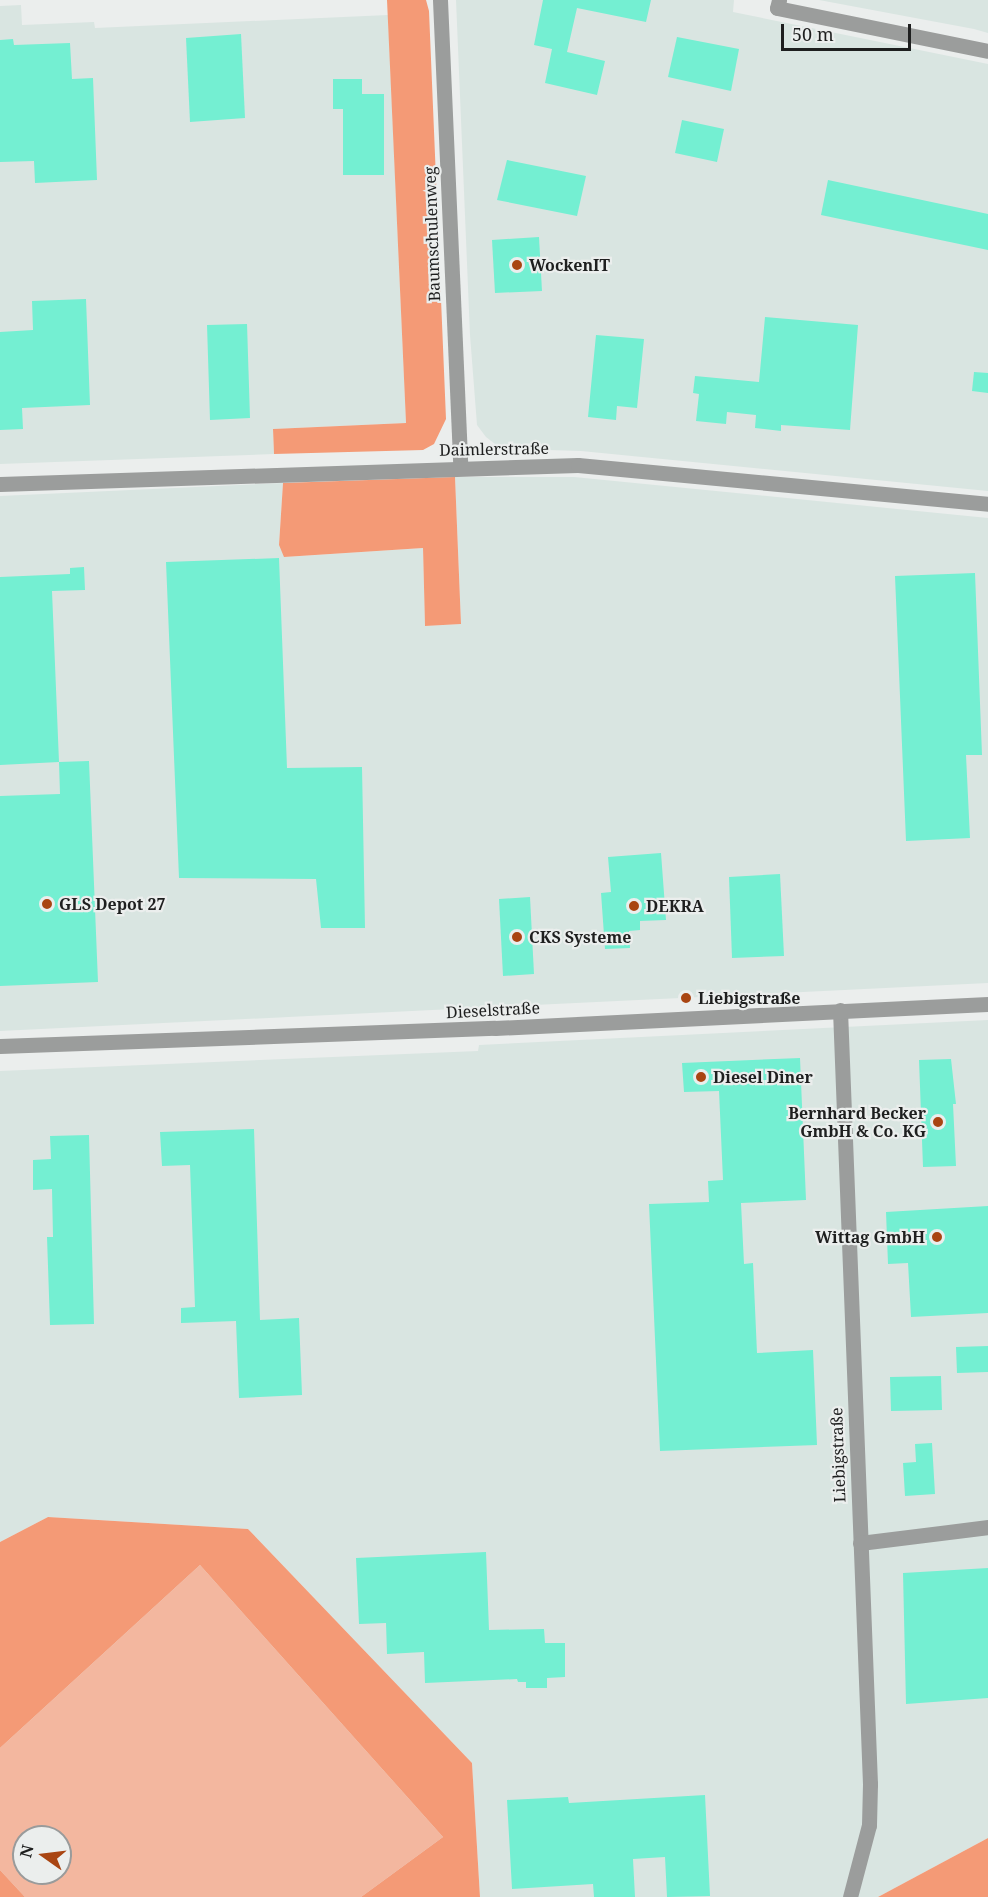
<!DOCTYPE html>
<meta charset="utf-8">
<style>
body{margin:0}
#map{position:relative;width:988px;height:1897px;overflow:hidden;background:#ebeeed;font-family:"Noto Serif",serif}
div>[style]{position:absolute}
.built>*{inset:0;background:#d9e5e1}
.green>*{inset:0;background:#f3b79f}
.forest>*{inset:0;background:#f49a76}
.building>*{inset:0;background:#74efd2}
.minor>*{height:15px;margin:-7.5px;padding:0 7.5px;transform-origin:7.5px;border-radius:7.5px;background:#9b9d9c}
.dots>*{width:16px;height:16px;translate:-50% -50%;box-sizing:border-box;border:3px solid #ebeeed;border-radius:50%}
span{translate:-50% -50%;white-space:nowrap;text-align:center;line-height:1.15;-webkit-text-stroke:4.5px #ebeeed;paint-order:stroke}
.street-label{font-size:16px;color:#1e1f1f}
.poi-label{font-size:16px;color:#1e1f1f;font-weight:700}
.left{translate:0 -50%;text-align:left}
.right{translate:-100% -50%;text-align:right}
.north{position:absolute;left:12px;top:1825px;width:60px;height:60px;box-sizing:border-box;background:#ebeeed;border:2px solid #999b9b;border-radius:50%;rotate:284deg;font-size:16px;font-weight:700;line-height:24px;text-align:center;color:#1e1f1f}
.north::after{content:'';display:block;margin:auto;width:21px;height:27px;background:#a94512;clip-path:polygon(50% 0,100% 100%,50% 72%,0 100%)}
.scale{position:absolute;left:781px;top:24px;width:130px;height:27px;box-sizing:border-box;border:3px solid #1e1f1f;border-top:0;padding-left:8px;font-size:18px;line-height:21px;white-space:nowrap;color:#1e1f1f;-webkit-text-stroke:4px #ebeeed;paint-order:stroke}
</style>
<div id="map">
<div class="built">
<div style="clip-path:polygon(456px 0,734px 0,733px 12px,988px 64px,988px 491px,581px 451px,515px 449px,499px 447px,486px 437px,477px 425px,470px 335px)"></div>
<div style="clip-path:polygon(819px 0,988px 0,988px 33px,974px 29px)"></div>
<div style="clip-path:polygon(21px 5px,22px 25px,94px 22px,95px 28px,388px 15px,406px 423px,273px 429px,274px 454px,0 464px,0 6px)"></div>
<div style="clip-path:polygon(455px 477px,574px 477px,988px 518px,988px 983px,0 1031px,0 496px,283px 483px,279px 545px,285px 557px,423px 548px,425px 626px,461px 624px)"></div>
<div style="clip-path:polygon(988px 1020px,988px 1838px,878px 1897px,480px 1897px,472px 1763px,248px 1529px,48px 1517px,0 1542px,0 1071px,478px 1051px,479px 1045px)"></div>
</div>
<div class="green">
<div style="clip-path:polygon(evenodd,200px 1565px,443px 1837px,361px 1897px,25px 1897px,0 1870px,0 1748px,200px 1565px,24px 1837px,60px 1837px,60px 1873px,24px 1873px,24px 1837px)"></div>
</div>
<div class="forest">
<div style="clip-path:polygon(387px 0,426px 0,429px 11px,446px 419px,434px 444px,423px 450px,274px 454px,273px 429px,406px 423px)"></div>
<div style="clip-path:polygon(455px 477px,461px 624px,425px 626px,423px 548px,284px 557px,279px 545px,283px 483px)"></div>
<div style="clip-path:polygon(48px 1517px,248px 1529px,472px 1763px,480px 1897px,361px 1897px,443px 1837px,200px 1565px,0 1748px,0 1542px)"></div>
<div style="clip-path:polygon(988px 1838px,988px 1897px,878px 1897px)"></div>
<div style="clip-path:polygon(0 1870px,25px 1897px,0 1897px)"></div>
</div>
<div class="building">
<div style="clip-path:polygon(543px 0,651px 0,646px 22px,577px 8px,567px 52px,605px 61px,597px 95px,545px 83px,552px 49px,534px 45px)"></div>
<div style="clip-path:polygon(241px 34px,245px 118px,190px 122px,186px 38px)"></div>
<div style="clip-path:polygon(677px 37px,739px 49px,731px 91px,668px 77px)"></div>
<div style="clip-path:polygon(13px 39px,14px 45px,70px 43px,72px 79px,93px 78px,97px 180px,35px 183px,34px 161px,0 162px,0 40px)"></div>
<div style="clip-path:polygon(333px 79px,362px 79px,362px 94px,384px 94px,384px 175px,343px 175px,343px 109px,333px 109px)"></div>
<div style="clip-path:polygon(682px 120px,724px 129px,717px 162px,675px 153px)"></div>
<div style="clip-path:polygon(507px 160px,586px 176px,577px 216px,497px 200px)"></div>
<div style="clip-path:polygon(828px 180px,988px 214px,988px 250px,821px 215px)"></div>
<div style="clip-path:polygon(539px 237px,542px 291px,495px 293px,492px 240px)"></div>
<div style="clip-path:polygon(86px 299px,90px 405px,22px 408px,23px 429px,0 430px,0 332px,33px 330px,32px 301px)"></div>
<div style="clip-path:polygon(765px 317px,858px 325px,850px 430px,781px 425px,781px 431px,755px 428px,756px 415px,727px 412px,726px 424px,696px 421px,699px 394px,693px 393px,695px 376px,759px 382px)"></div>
<div style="clip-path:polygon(247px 324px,250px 418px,210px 420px,207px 325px)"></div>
<div style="clip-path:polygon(596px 335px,644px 339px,637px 408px,617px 406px,616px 420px,588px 417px)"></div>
<div style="clip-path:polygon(974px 372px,988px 373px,988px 393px,972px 391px)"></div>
<div style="clip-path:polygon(279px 558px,287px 768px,362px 767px,365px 928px,321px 928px,316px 879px,179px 878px,166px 562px)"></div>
<div style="clip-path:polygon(84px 567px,85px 590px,52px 591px,59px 762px,0 765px,0 577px,70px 574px,70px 568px)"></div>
<div style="clip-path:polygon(975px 573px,982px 755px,966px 755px,970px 838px,906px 841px,895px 576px)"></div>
<div style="clip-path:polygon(89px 761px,98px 982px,0 986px,0 796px,60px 794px,59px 762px)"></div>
<div style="clip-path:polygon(661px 853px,666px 920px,640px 921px,640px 930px,629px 931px,630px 948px,605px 949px,601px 893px,611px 892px,608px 857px)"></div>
<div style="clip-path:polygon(780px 874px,784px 956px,732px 958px,729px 877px)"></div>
<div style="clip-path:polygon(530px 897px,534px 974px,503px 976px,499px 899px)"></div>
<div style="clip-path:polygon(800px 1058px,806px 1200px,741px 1203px,744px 1264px,753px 1263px,757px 1353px,813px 1350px,817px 1445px,660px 1451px,649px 1204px,709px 1202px,708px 1181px,723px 1180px,719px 1091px,684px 1092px,682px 1063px)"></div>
<div style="clip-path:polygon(951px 1059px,956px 1104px,953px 1104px,956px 1166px,923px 1167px,919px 1060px)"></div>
<div style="clip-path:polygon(254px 1129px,260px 1320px,299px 1318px,302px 1395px,239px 1398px,236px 1321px,181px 1323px,181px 1308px,195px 1307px,190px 1165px,162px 1166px,160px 1132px)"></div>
<div style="clip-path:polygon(89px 1135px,94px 1324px,50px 1325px,47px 1237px,53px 1237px,52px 1189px,33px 1190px,33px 1160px,51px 1159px,50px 1136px)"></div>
<div style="clip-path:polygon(988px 1206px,988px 1313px,911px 1317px,908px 1263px,888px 1264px,886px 1212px)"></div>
<div style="clip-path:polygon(988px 1346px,988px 1372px,957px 1373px,956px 1347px)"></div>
<div style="clip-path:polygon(941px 1376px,942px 1410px,891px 1411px,890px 1377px)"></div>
<div style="clip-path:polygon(932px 1443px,935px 1494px,905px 1496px,903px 1463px,916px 1462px,915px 1444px)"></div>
<div style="clip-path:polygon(486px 1552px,489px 1630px,544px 1629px,545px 1643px,565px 1643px,565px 1677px,547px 1678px,547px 1688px,526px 1688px,526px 1682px,518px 1682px,517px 1679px,425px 1683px,424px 1652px,387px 1654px,386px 1623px,359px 1624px,356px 1558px)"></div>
<div style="clip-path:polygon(988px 1568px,988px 1698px,906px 1704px,903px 1573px)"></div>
<div style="clip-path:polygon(705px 1795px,710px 1896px,667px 1897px,665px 1857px,633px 1859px,635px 1897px,594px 1897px,593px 1884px,512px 1889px,507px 1800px,568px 1797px,569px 1803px)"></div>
</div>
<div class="minor">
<div style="left:440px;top:0;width:467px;rotate:87.5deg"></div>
<div style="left:779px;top:0;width:8px;rotate:104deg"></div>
<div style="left:777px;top:8px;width:215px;rotate:11.5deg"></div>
<div style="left:0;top:484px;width:578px;rotate:-1.88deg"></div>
<div style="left:578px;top:465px;width:412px;rotate:5.4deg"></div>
<div style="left:840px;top:1010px;width:775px;rotate:87.78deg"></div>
<div style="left:870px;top:1784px;width:41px;rotate:91.4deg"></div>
<div style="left:869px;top:1825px;width:74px;rotate:104.8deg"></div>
<div style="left:0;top:1046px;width:495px;rotate:-2.1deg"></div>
<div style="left:495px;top:1028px;width:494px;rotate:-2.8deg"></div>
<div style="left:860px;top:1543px;width:129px;rotate:-7.1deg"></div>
</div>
<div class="dots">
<div style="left:517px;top:265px;background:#a94512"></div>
<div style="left:47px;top:904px;background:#a94512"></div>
<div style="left:634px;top:906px;background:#a94512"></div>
<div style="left:517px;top:937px;background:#a94512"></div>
<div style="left:686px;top:998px;background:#a94512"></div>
<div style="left:701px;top:1077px;background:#a94512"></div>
<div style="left:938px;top:1122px;background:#a94512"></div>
<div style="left:937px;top:1237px;background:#a94512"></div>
</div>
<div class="street-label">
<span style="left:432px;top:234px;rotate:-92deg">Baumschulenweg</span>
<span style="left:494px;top:449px;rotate:-1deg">Daimlerstraße</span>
<span style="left:493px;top:1010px;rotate:-3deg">Dieselstraße</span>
<span style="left:838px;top:1455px;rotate:-92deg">Liebigstraße</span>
</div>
<div class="poi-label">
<span class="left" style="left:529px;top:265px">WockenIT</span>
<span class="left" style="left:59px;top:904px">GLS Depot 27</span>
<span class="left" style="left:646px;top:906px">DEKRA</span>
<span class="left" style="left:529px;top:937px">CKS Systeme</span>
<span class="left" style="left:698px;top:998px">Liebigstraße</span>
<span class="left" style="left:713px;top:1077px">Diesel Diner</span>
<span class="right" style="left:926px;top:1122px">Bernhard Becker<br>GmbH &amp; Co. KG</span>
<span class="right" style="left:925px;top:1237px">Wittag GmbH</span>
</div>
<div class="north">N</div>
<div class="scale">50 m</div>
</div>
